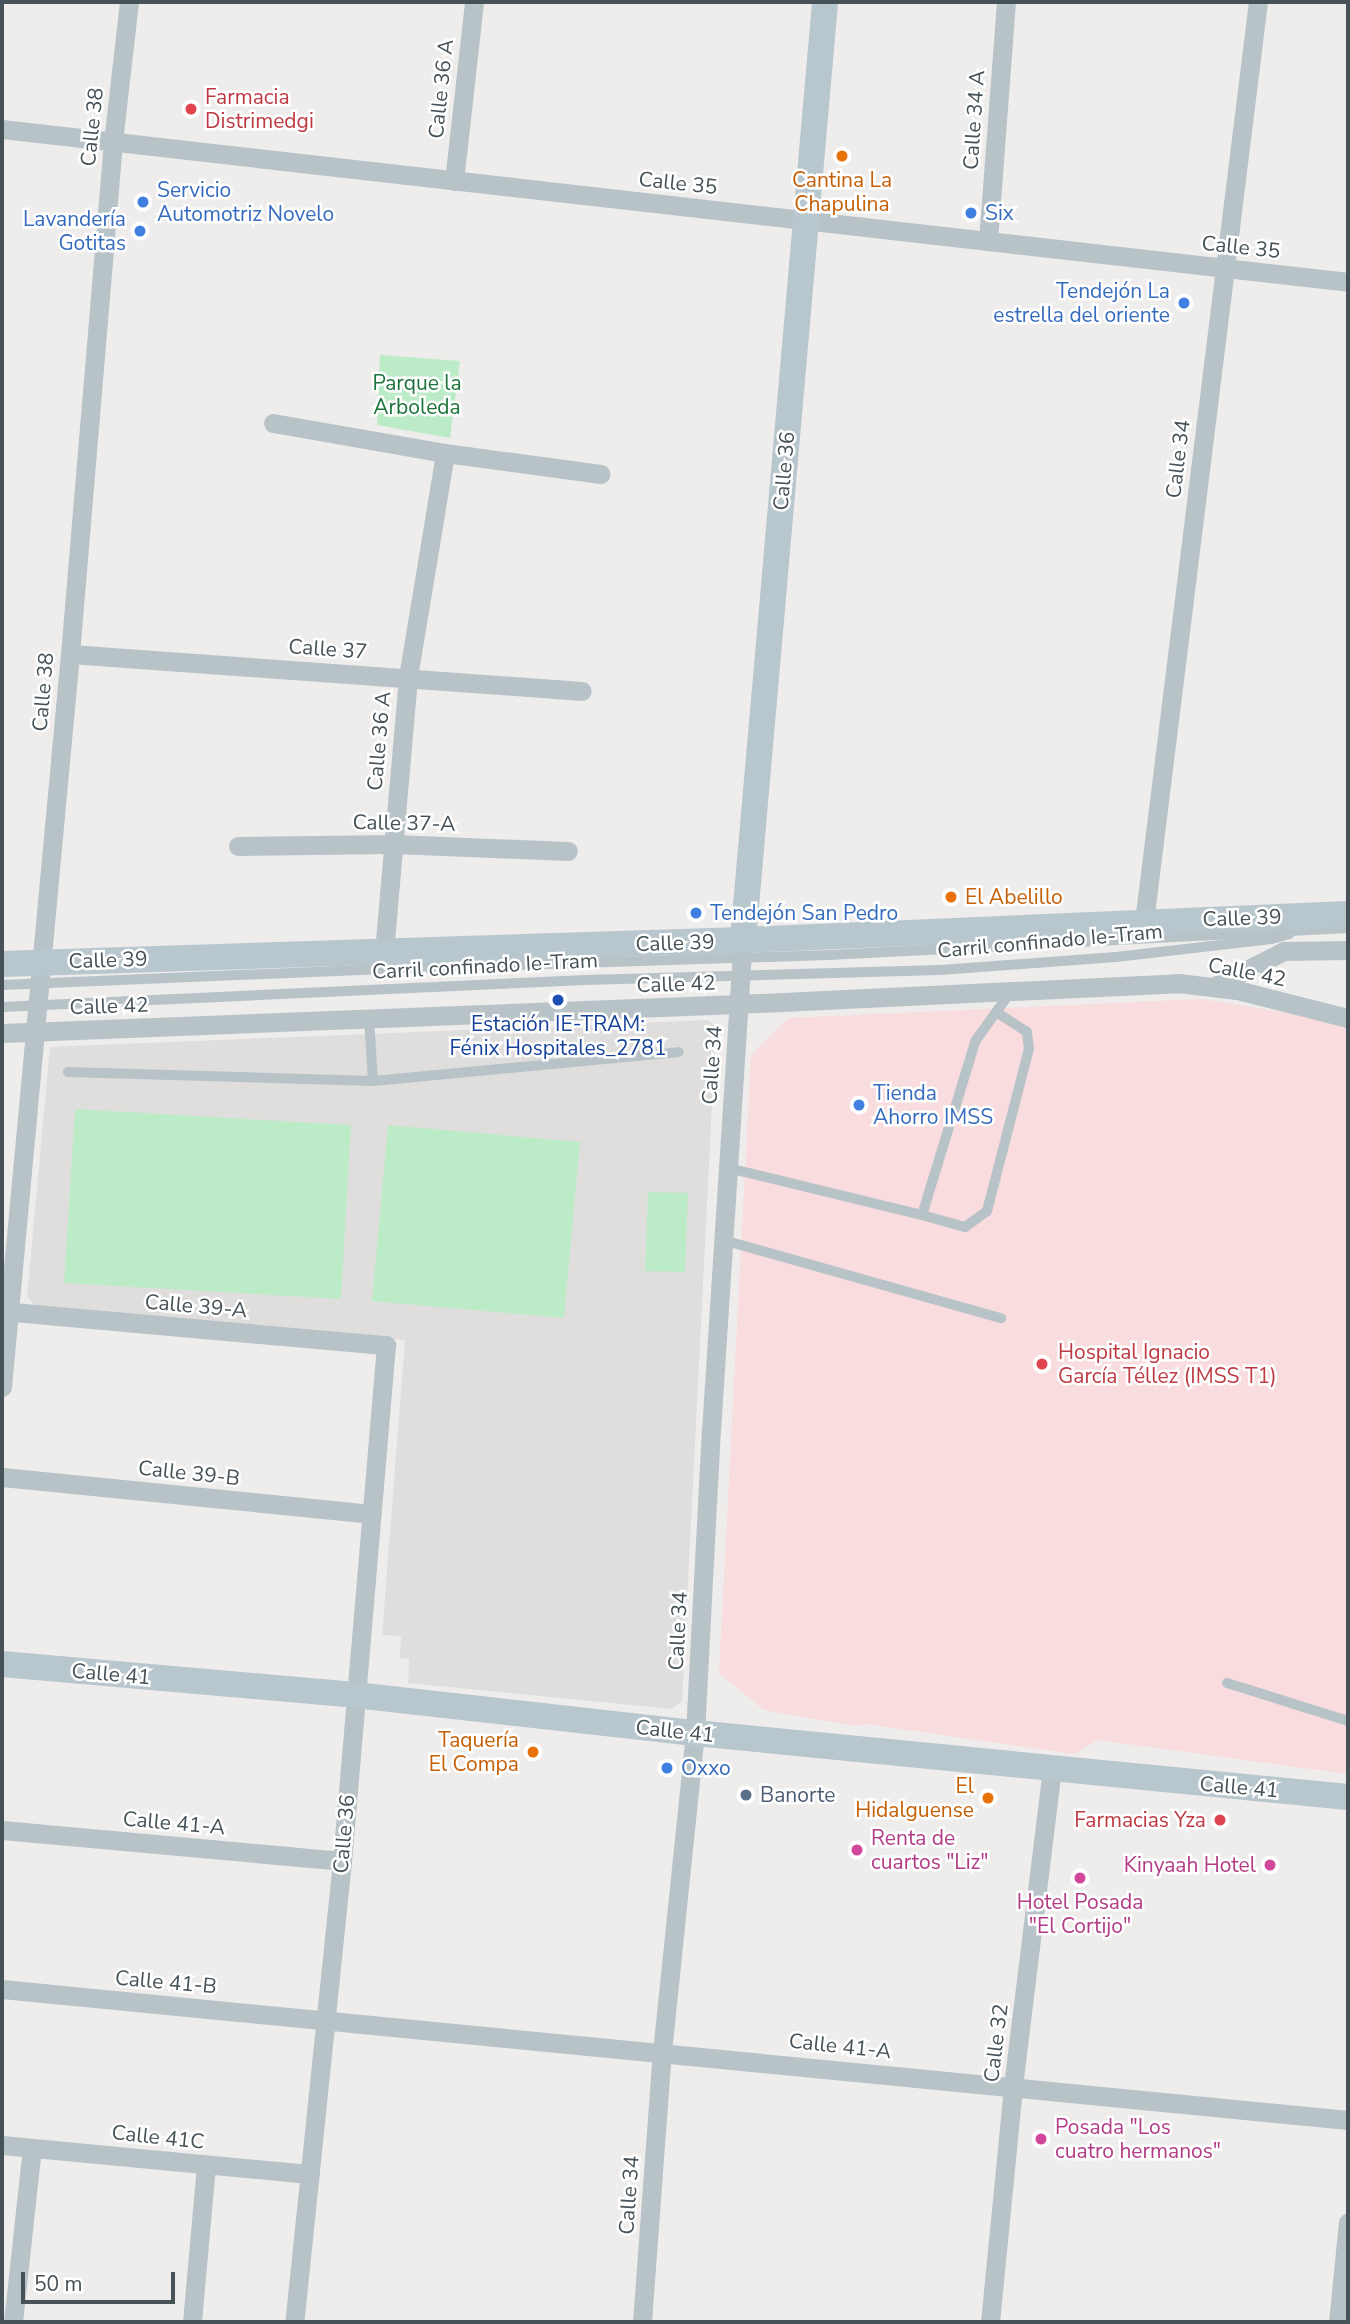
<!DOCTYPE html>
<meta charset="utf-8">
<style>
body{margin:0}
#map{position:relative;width:1350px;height:2324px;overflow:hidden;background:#efecec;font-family:"Nunito Sans",sans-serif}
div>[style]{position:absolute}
.education>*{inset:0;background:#e0dddd}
.medical>*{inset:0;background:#f8dcde}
.green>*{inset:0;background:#bcebc7}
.lane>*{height:10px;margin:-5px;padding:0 5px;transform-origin:5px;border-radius:5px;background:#b8c3c8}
.street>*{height:19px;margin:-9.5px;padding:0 9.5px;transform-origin:9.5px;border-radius:9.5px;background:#b8c3c8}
.secondary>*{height:26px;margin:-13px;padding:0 13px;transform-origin:13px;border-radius:13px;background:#b8c6cd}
.dots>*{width:19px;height:19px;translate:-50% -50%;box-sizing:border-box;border:4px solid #fff;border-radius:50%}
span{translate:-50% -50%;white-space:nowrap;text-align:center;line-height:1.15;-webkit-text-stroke:5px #fff;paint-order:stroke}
.street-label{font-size:21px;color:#465258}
.health-label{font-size:21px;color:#be3a42}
.left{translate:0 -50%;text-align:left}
.right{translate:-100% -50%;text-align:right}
.food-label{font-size:21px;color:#c56008}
.shop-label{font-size:21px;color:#366cbe}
.park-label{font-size:21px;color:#1c743a}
.transit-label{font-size:21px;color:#164399}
.service-label{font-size:21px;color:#4e5e75}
.hotel-label{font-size:21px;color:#b23c85}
.frame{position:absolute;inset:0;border:4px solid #465258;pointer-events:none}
.scale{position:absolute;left:21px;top:2272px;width:154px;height:32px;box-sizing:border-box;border:4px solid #465258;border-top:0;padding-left:9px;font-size:21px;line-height:24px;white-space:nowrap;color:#465258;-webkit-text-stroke:5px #fff;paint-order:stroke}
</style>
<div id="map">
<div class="education">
<div style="clip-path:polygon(708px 1020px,716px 1027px,682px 1701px,672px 1709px,408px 1683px,409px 1659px,400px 1658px,401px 1636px,382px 1635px,405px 1340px,37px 1307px,27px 1297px,50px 1047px)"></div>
</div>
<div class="medical">
<div style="clip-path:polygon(1202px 999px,1311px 1017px,1348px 1027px,1348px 1774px,1098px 1740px,1074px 1754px,867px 1724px,855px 1726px,764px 1710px,719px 1673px,751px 1056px,788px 1018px)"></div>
</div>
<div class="green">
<div style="clip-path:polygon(380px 355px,460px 361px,450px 438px,377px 425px)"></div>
<div style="clip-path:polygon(75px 1109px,351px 1125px,341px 1299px,64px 1283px)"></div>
<div style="clip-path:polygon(388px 1125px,580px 1142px,564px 1318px,372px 1301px)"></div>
<div style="clip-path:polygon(648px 1192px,688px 1193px,685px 1272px,645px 1271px)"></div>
</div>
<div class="lane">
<div style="left:2px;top:985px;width:383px;rotate:-2.4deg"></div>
<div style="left:385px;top:969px;width:444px;rotate:-1.8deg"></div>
<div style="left:829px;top:955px;width:520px;rotate:-2.98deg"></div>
<div style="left:2px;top:1007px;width:584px;rotate:-2.65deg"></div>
<div style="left:585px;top:980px;width:355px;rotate:-1.6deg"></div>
<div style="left:940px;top:970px;width:176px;rotate:-4.2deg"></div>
<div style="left:1116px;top:957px;width:157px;rotate:-6.6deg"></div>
<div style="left:1272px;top:939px;width:18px;rotate:-16deg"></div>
<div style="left:369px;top:1019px;width:62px;rotate:86.3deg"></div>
<div style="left:68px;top:1072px;width:305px;rotate:1.7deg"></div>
<div style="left:373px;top:1081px;width:307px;rotate:-5.4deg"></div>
<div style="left:728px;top:1168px;width:200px;rotate:13.6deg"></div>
<div style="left:922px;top:1215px;width:183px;rotate:-72.9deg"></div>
<div style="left:976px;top:1040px;width:62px;rotate:-54.2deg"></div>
<div style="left:922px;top:1215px;width:45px;rotate:15.6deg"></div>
<div style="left:965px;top:1227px;width:27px;rotate:-36deg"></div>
<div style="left:987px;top:1211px;width:167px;rotate:-75.5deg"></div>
<div style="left:1029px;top:1049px;width:17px;rotate:-97deg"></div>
<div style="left:1027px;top:1032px;width:35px;rotate:-147deg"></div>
<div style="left:723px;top:1240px;width:289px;rotate:15.7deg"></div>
<div style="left:1227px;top:1683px;width:127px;rotate:17.4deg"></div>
</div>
<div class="street">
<div style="left:2px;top:129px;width:1355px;rotate:6.48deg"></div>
<div style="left:454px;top:181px;width:180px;rotate:-83.6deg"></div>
<div style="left:988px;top:241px;width:240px;rotate:-85.7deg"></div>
<div style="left:273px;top:423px;width:175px;rotate:9.9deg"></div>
<div style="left:445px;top:453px;width:157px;rotate:7.7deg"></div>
<div style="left:70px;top:654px;width:513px;rotate:4.13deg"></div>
<div style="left:238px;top:846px;width:156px;rotate:-0.7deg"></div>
<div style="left:394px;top:844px;width:174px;rotate:2.3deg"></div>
<div style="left:1144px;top:922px;width:927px;rotate:-82.94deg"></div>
<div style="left:384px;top:952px;width:276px;rotate:-85deg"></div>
<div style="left:408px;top:677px;width:227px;rotate:-80.6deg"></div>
<div style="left:1213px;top:987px;width:80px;rotate:-26.9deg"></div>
<div style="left:1284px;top:951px;width:64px;rotate:-0.9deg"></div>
<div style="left:2px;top:1033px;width:737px;rotate:-2.26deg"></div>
<div style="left:738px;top:1004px;width:441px;rotate:-2.7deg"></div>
<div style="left:1178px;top:983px;width:59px;rotate:6.8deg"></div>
<div style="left:1237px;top:990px;width:114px;rotate:14.2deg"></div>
<div style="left:2px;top:1311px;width:386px;rotate:5.1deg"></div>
<div style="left:386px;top:1345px;width:518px;rotate:94.87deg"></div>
<div style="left:342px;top:1861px;width:463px;rotate:95.9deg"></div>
<div style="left:2px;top:1387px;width:736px;rotate:-84.7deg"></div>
<div style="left:70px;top:654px;width:514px;rotate:-85.2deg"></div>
<div style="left:113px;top:142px;width:141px;rotate:-83.5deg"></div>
<div style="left:2px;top:1477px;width:371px;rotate:5.7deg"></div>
<div style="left:2px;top:1830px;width:341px;rotate:5.2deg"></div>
<div style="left:2px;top:1989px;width:1352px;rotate:5.56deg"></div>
<div style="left:2px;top:2145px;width:309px;rotate:5.4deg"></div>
<div style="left:13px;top:2322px;width:175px;rotate:-83.8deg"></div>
<div style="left:192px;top:2322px;width:158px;rotate:-84.9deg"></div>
<div style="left:642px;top:2322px;width:271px;rotate:-85.8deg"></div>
<div style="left:662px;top:2052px;width:321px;rotate:-84.1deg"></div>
<div style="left:695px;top:1733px;width:302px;rotate:-87deg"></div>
<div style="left:711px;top:1431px;width:492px;rotate:-86.3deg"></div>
<div style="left:990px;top:2322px;width:237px;rotate:-84.4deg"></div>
<div style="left:1013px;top:2086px;width:319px;rotate:-83deg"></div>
<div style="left:1338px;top:2322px;width:100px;rotate:-84.3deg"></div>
</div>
<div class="secondary">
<div style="left:743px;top:940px;width:942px;rotate:-85deg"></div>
<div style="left:2px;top:964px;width:741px;rotate:-1.86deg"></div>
<div style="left:743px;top:940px;width:606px;rotate:-2.46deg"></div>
<div style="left:2px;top:1664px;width:354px;rotate:5deg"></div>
<div style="left:355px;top:1695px;width:342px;rotate:6.4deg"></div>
<div style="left:695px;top:1733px;width:656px;rotate:5.6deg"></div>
</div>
<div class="dots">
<div style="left:191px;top:109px;background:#e0444e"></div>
<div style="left:842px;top:156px;background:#e8710a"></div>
<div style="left:143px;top:202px;background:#3f7fe0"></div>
<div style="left:971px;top:213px;background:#3f7fe0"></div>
<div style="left:140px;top:231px;background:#3f7fe0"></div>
<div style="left:1184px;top:303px;background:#3f7fe0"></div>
<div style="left:951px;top:897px;background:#e8710a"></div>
<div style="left:696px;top:913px;background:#3f7fe0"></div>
<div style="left:558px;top:1000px;background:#1a4fb4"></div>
<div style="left:859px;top:1105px;background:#3f7fe0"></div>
<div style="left:1042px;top:1364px;background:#e0444e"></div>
<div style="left:533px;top:1752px;background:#e8710a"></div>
<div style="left:667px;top:1768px;background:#3f7fe0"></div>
<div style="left:746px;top:1795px;background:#5c6f8a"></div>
<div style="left:988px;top:1798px;background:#e8710a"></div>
<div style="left:1220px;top:1820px;background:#e0444e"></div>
<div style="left:857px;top:1850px;background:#d1479c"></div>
<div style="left:1270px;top:1865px;background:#d1479c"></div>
<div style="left:1080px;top:1878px;background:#d1479c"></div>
<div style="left:1041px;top:2139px;background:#d1479c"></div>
</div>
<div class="street-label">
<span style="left:441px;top:89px;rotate:-84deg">Calle 36 A</span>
<span style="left:974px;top:120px;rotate:-86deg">Calle 34 A</span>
<span style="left:92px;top:127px;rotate:-84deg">Calle 38</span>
<span style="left:678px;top:183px;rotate:6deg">Calle 35</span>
<span style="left:1241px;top:247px;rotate:6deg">Calle 35</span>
<span style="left:1178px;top:459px;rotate:-83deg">Calle 34</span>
<span style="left:784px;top:471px;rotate:-85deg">Calle 36</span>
<span style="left:328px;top:649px;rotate:4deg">Calle 37</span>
<span style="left:43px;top:692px;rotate:-85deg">Calle 38</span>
<span style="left:379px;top:741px;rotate:-85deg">Calle 36 A</span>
<span style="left:404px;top:823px;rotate:1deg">Calle 37-A</span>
<span style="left:1242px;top:918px;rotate:-2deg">Calle 39</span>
<span style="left:1050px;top:941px;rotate:-5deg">Carril confinado Ie-Tram</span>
<span style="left:675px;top:943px;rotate:-2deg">Calle 39</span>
<span style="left:108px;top:960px;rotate:-2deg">Calle 39</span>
<span style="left:485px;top:966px;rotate:-3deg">Carril confinado Ie-Tram</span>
<span style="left:1247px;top:972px;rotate:11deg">Calle 42</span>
<span style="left:676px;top:984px;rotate:-2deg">Calle 42</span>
<span style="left:109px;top:1006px;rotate:-2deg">Calle 42</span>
<span style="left:712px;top:1065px;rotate:-86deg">Calle 34</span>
<span style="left:196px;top:1306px;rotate:5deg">Calle 39-A</span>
<span style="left:189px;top:1473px;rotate:6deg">Calle 39-B</span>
<span style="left:678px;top:1631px;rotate:-87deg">Calle 34</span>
<span style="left:111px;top:1674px;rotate:5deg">Calle 41</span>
<span style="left:675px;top:1731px;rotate:6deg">Calle 41</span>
<span style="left:1239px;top:1787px;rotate:5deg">Calle 41</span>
<span style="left:174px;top:1823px;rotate:5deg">Calle 41-A</span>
<span style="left:344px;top:1834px;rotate:-85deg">Calle 36</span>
<span style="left:166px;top:1982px;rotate:5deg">Calle 41-B</span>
<span style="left:996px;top:2043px;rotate:-83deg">Calle 32</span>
<span style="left:840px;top:2046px;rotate:6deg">Calle 41-A</span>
<span style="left:158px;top:2137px;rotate:6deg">Calle 41C</span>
<span style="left:629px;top:2195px;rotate:-86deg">Calle 34</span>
</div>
<div class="health-label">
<span class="left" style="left:205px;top:109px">Farmacia<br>Distrimedgi</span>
<span class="left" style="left:1058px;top:1364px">Hospital Ignacio<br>García Téllez (IMSS T1)</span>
<span class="right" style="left:1206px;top:1820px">Farmacias Yza</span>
</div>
<div class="food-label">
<span style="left:842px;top:192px">Cantina La<br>Chapulina</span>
<span class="left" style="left:965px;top:897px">El Abelillo</span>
<span class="right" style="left:519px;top:1752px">Taquería<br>El Compa</span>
<span class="right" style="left:974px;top:1798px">El<br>Hidalguense</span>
</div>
<div class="shop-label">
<span class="left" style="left:157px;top:202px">Servicio<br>Automotriz Novelo</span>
<span class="left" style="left:985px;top:213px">Six</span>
<span class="right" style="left:126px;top:231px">Lavandería<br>Gotitas</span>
<span class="right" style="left:1170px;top:303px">Tendejón La<br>estrella del oriente</span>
<span class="left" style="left:710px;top:913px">Tendejón San Pedro</span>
<span class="left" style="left:873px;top:1105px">Tienda<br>Ahorro IMSS</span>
<span class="left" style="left:681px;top:1768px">Oxxo</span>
</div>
<div class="park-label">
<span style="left:417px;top:395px">Parque la<br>Arboleda</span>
</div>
<div class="transit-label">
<span style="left:558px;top:1036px">Estación IE-TRAM:<br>Fénix Hospitales_2781</span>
</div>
<div class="service-label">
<span class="left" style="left:760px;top:1795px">Banorte</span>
</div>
<div class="hotel-label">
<span class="left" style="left:871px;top:1850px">Renta de<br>cuartos "Liz"</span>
<span class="right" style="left:1256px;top:1865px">Kinyaah Hotel</span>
<span style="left:1080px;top:1914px">Hotel Posada<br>"El Cortijo"</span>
<span class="left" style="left:1055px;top:2139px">Posada "Los<br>cuatro hermanos"</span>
</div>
<div class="frame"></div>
<div class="scale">50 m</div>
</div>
